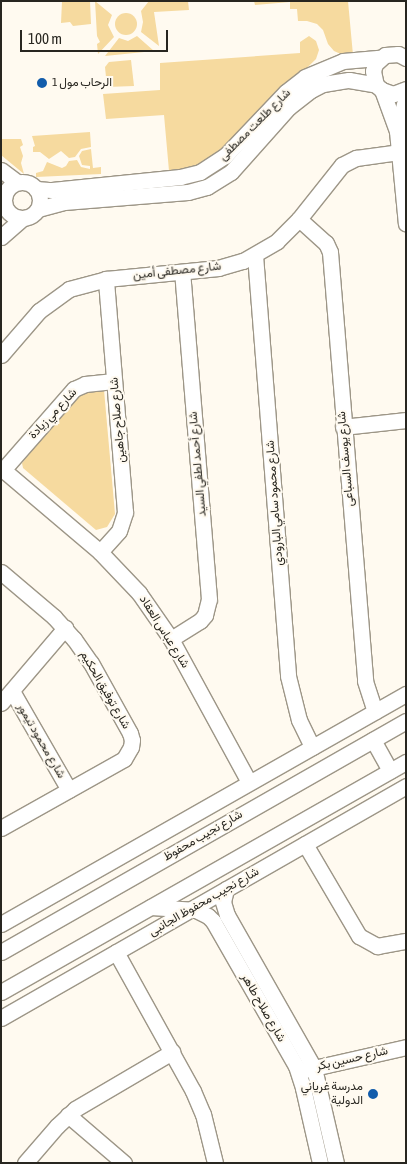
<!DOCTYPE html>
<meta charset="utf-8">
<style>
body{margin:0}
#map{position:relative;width:407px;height:1164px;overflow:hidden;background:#fffaf0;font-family:"Asap Condensed",Vazirmatn,sans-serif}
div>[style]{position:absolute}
.green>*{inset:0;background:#f6da9f}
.round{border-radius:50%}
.roads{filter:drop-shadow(1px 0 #9d9687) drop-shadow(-1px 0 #9d9687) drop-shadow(0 1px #9d9687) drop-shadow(0 -1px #9d9687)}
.minor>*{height:15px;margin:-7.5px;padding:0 7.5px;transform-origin:7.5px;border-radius:7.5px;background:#fff}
.minor>.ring{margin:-7.5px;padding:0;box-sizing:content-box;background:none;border:15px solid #fff;border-radius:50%}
.dots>*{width:14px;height:14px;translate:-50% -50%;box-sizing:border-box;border:2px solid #fffaf0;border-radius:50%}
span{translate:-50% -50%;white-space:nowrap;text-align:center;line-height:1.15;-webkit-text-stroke:4px #fffaf0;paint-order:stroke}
.poi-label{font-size:12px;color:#282620}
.left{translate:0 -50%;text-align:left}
.right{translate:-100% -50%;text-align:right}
.street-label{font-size:12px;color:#282620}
.frame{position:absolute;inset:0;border:2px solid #282620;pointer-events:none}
.scale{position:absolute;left:20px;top:30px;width:148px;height:22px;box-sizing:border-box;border:2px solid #282620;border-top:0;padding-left:6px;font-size:15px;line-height:18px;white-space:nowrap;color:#282620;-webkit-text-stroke:4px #fffaf0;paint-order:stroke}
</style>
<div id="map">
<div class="green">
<div style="clip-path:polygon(62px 1px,90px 1px,91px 24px,73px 26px,70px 22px,61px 23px)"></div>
<div style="clip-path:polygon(95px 1px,112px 15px,108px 25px,114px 37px,98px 54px,97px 44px,100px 42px,97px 36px)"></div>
<div style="clip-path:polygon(149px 1px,188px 1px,189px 10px,154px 12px,159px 46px,141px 32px,143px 22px,141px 11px)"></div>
<div style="clip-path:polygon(254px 1px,348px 1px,353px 55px,343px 55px,334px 51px,328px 44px,323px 30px,317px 24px,307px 21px,298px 21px,297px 9px,290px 9px,290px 2px,255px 5px)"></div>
<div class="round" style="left:115px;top:13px;width:22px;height:22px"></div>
<div style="clip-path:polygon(137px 36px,154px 51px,105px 56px,119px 38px,128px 41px)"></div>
<div style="clip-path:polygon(309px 36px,316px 41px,319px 50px,316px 59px,224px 149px,209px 161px,190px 168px,169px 171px,164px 115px,106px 119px,103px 94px,160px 90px,160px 63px,300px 53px,300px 42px)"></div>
<div style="clip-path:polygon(131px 60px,134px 86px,107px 87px,105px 67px,109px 62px)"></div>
<div style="clip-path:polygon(90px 132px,91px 147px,81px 149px,75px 157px,69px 158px,61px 151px,49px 159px,40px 152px,33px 152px,33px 147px,35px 146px,32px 136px)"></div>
<div style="clip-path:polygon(1px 139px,21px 139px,23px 145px,20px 147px,23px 156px,21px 163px,24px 174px,1px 155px)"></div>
<div style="clip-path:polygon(91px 149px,93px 168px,101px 167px,101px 174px,36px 177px,36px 173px,43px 171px,47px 162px,62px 168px,66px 166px,69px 161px,77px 160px,81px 167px,90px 169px,90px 166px,82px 165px,79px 156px,82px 151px)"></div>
<div style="clip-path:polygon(104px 390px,115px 514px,107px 527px,96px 530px,23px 468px,22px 463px,77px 395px,83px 392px)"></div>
</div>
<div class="roads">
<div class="minor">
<div style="left:406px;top:58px;width:9px;rotate:-153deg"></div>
<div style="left:398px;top:54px;width:13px;rotate:176deg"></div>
<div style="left:385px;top:55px;width:13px;rotate:138deg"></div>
<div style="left:375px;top:64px;width:7px;rotate:106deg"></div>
<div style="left:373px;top:71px;width:14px;rotate:78deg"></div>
<div style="left:376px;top:85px;width:8px;rotate:40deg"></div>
<div style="left:382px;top:90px;width:12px;rotate:20deg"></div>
<div style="left:393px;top:94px;width:14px;rotate:-21deg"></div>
<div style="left:382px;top:90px;width:44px;rotate:69.9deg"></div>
<div style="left:406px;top:96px;width:36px;rotate:104deg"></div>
<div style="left:397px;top:131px;width:93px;rotate:84.5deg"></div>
<div style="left:1px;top:170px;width:20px;rotate:37deg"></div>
<div class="ring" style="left:4px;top:182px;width:21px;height:21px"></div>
<div style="left:36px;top:189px;width:16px;rotate:4deg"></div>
<div style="left:52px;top:190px;width:129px;rotate:-5.8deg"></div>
<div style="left:180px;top:177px;width:21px;rotate:-14deg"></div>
<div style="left:200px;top:172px;width:30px;rotate:-33deg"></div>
<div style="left:225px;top:156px;width:88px;rotate:-46.4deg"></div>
<div style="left:286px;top:92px;width:24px;rotate:-38deg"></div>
<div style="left:305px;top:77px;width:41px;rotate:-22.8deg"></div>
<div style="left:343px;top:61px;width:37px;rotate:-5deg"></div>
<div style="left:38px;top:209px;width:27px;rotate:-15deg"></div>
<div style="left:64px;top:202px;width:124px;rotate:-4.6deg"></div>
<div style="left:188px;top:192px;width:20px;rotate:-15deg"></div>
<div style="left:207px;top:187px;width:28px;rotate:-32deg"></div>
<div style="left:231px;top:172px;width:87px;rotate:-48.3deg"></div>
<div style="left:289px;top:107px;width:28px;rotate:-38deg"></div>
<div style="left:311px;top:90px;width:13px;rotate:-27deg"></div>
<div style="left:323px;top:84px;width:26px;rotate:-9deg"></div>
<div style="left:349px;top:80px;width:27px;rotate:10deg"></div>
<div style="left:299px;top:219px;width:36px;rotate:42deg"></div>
<div style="left:326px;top:243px;width:10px;rotate:66deg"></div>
<div style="left:330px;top:252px;width:430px;rotate:85.3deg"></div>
<div style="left:365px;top:681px;width:32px;rotate:72deg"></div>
<div style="left:1px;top:237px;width:28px;rotate:-41deg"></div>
<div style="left:255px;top:255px;width:422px;rotate:85.5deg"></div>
<div style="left:288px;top:676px;width:45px;rotate:76deg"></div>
<div style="left:299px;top:720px;width:30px;rotate:64deg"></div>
<div style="left:1px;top:355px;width:58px;rotate:-49.2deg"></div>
<div style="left:39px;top:311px;width:37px;rotate:-36deg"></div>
<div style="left:69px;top:289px;width:38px;rotate:-15deg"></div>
<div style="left:106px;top:279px;width:113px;rotate:-5.6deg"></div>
<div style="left:218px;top:268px;width:26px;rotate:-16deg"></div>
<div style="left:243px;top:261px;width:39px;rotate:-30deg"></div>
<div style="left:277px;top:241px;width:31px;rotate:-45deg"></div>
<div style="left:299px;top:219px;width:69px;rotate:-51.5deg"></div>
<div style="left:342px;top:165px;width:16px;rotate:-27deg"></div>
<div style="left:356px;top:158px;width:43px;rotate:-7.9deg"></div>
<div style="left:343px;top:427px;width:63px;rotate:-6.3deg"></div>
<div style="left:1px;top:468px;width:130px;rotate:40.3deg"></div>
<div style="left:100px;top:552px;width:57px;rotate:46.4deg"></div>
<div style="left:139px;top:593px;width:56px;rotate:55.2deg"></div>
<div style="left:171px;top:639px;width:163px;rotate:61.4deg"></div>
<div style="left:3px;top:470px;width:108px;rotate:-48.8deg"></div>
<div style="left:74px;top:389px;width:12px;rotate:-24deg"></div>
<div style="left:85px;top:384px;width:29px;rotate:-6deg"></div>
<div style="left:100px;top:552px;width:28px;rotate:-48deg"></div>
<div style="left:119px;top:531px;width:20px;rotate:-72deg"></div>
<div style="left:125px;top:512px;width:234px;rotate:-94.7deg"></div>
<div style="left:1px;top:572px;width:70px;rotate:40.3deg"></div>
<div style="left:54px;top:617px;width:30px;rotate:48deg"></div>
<div style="left:74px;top:639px;width:29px;rotate:55deg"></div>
<div style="left:91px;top:663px;width:80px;rotate:60.9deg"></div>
<div style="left:130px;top:733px;width:7px;rotate:74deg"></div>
<div style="left:132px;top:740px;width:7px;rotate:98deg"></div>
<div style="left:131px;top:747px;width:14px;rotate:120deg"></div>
<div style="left:124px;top:759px;width:141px;rotate:150.7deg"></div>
<div style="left:171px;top:639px;width:34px;rotate:-32deg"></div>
<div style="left:200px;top:621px;width:8px;rotate:-50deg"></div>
<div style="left:205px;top:615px;width:16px;rotate:-76deg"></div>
<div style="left:209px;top:599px;width:328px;rotate:-94.7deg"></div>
<div style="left:12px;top:691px;width:114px;rotate:60.1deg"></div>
<div style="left:1px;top:703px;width:99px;rotate:-49.5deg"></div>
<div style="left:373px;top:740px;width:35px;rotate:61deg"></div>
<div style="left:305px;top:844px;width:107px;rotate:59.6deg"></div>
<div style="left:359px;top:936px;width:21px;rotate:29deg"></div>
<div style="left:377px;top:946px;width:29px;rotate:-10deg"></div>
<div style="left:226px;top:889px;width:13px;rotate:103deg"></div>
<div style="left:223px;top:902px;width:14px;rotate:73deg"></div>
<div style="left:227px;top:915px;width:176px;rotate:60.4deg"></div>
<div style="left:314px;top:1068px;width:98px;rotate:77deg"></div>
<div style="left:151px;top:907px;width:45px;rotate:3.8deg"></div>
<div style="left:196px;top:910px;width:13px;rotate:27deg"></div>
<div style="left:208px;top:916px;width:7px;rotate:45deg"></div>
<div style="left:213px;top:921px;width:167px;rotate:60.2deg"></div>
<div style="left:296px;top:1066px;width:23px;rotate:72deg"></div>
<div style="left:303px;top:1088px;width:77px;rotate:77.2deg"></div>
<div style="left:1px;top:924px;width:466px;rotate:-29.6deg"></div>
<div style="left:1px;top:952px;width:466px;rotate:-29.7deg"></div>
<div style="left:116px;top:952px;width:159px;rotate:61deg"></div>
<div style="left:193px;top:1091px;width:25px;rotate:67deg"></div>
<div style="left:203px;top:1114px;width:50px;rotate:76.2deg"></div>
<div style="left:1px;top:992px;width:466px;rotate:-29.6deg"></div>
<div style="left:1px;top:1018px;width:467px;rotate:-29.8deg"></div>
<div style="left:305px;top:1070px;width:104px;rotate:-12.8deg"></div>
<div style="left:68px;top:1115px;width:74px;rotate:40.6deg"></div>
<div style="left:25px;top:1163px;width:49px;rotate:-49.1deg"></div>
<div style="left:57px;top:1126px;width:25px;rotate:-43deg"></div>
<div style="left:75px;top:1109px;width:113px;rotate:-30.4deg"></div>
</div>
</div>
<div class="dots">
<div style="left:42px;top:83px;background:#125cab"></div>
<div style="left:373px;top:1094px;background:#125cab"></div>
</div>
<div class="poi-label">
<span class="left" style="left:52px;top:83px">الرحاب مول 1</span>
<span class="right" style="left:363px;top:1094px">مدرسة غرياني<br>الدولية</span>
</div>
<div class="street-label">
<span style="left:255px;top:125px;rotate:-45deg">شارع طلعت مصطفى</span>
<span style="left:177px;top:271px;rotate:-6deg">شارع مصطفى أمين</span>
<span style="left:53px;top:414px;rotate:-47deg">شارع مي زيادة</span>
<span style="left:118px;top:420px;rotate:-95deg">شارع صلاح جاهين</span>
<span style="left:346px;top:459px;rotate:-95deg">شارع يوسف السباعى</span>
<span style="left:198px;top:464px;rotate:-95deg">شارع أحمد لطفي السيد</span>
<span style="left:275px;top:503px;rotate:-94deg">شارع محمود سامي البارودي</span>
<span style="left:164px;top:632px;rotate:58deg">شارع عباس العقاد</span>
<span style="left:105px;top:690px;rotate:60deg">شارع توفيق الحكيم</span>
<span style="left:41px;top:741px;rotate:60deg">شارع محمود تيمور</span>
<span style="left:203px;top:836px;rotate:-30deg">شارع نجيب محفوظ</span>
<span style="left:204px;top:902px;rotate:-30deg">شارع نجيب محفوظ الجانبى</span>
<span style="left:263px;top:1008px;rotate:60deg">شارع صلاح طاهر</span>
<span style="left:352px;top:1059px;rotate:-13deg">شارع حسين بكر</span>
</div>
<div class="frame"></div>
<div class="scale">100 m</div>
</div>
